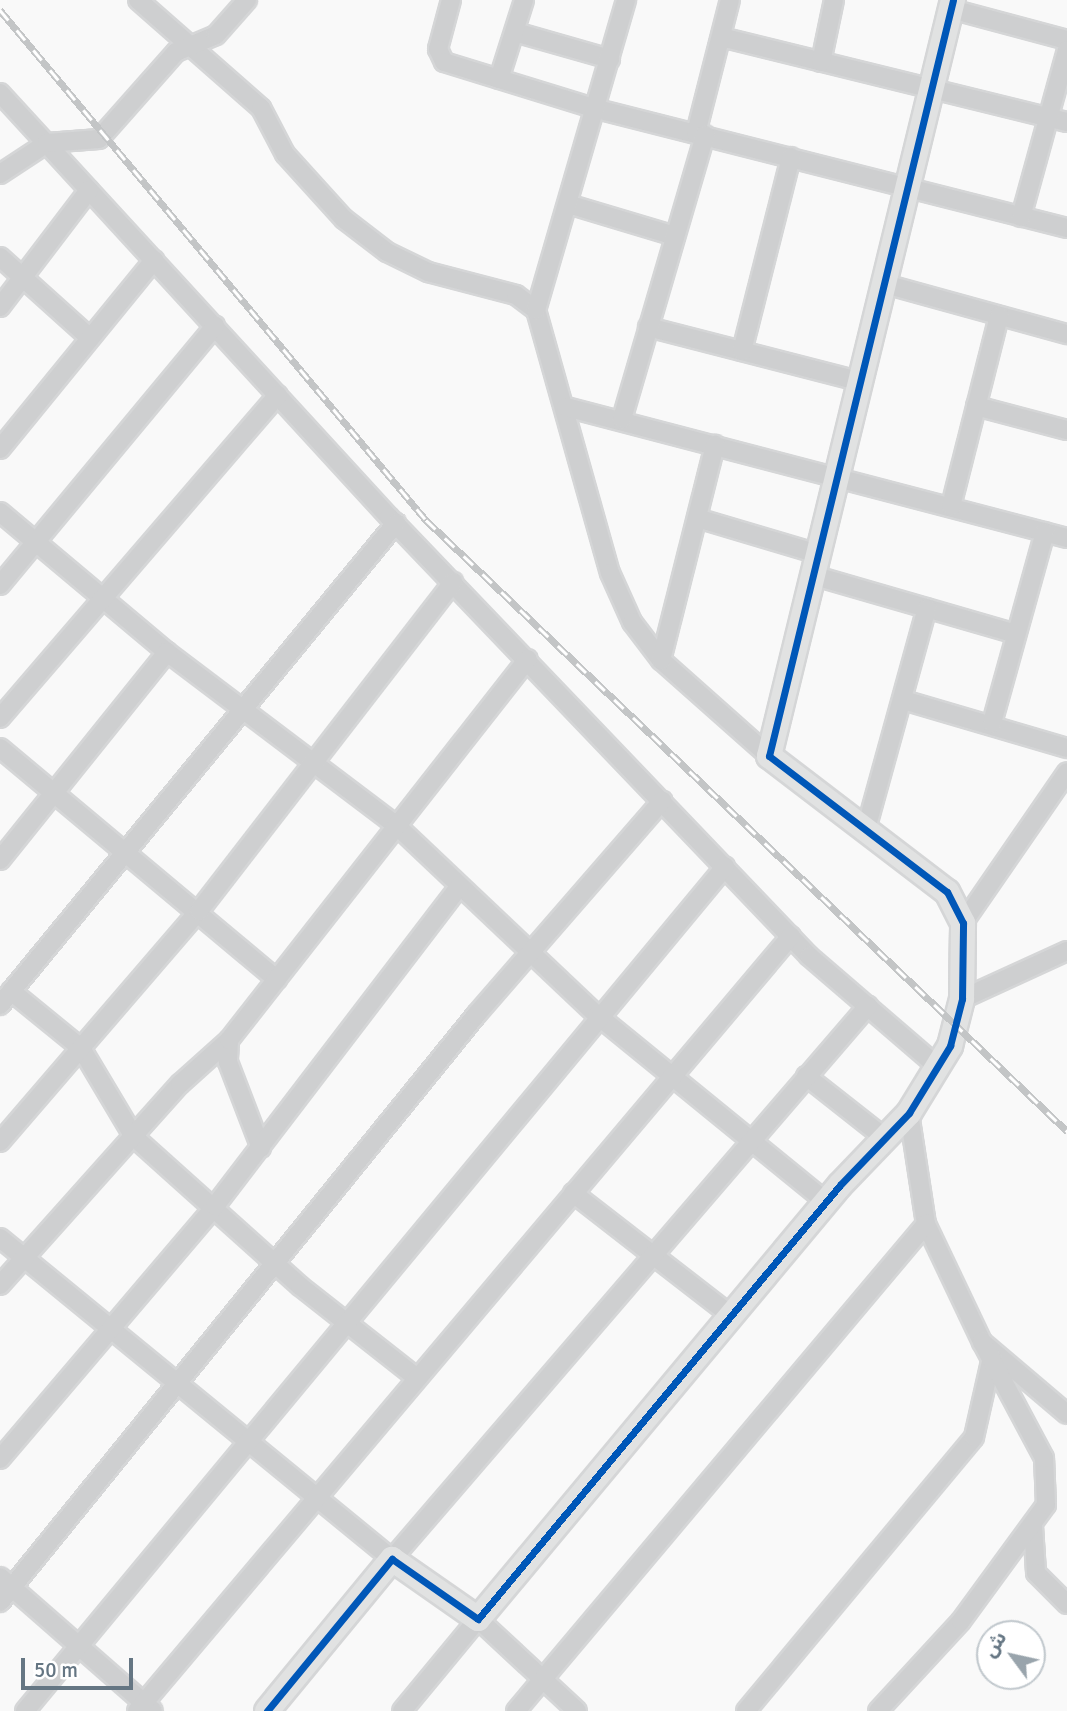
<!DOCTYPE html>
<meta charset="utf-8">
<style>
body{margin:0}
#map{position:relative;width:1067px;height:1711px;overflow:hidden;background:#f9f9f9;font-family:Signika,"Noto Sans Arabic",sans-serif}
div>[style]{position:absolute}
.roads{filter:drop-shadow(2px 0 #d5d6d7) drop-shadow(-2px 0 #d5d6d7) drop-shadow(0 2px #d5d6d7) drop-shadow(0 -2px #d5d6d7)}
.street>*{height:18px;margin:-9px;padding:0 9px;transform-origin:9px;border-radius:9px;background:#cecfd0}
.secondary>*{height:24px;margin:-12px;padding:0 12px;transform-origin:12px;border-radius:12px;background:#e1e2e2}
.rail>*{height:7px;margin-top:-3.5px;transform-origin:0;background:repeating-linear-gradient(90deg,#fff 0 13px,#c3c5c6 0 26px);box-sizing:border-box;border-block:2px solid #c3c5c6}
.cycleway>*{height:7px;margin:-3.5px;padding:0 3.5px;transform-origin:3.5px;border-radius:3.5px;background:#0057b8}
span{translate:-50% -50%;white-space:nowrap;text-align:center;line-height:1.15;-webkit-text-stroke:7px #fff;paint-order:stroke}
.north{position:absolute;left:976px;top:1620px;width:70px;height:70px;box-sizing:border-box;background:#fff;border:2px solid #c1c8cd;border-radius:50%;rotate:303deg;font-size:19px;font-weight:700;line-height:28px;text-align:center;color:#657683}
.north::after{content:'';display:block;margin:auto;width:24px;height:32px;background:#99a4ac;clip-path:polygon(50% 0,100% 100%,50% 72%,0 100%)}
.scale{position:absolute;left:21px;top:1658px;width:112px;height:32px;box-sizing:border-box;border:4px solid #657683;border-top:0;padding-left:9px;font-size:21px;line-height:24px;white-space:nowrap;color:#657683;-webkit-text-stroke:5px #fff;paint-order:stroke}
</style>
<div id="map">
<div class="roads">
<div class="street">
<div style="left:138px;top:0;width:164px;rotate:41.3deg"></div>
<div style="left:261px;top:108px;width:52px;rotate:62.4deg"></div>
<div style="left:285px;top:154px;width:88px;rotate:47.8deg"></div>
<div style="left:344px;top:219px;width:54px;rotate:37.5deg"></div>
<div style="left:387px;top:252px;width:46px;rotate:26deg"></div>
<div style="left:428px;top:272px;width:91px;rotate:14.6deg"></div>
<div style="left:516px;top:295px;width:25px;rotate:37deg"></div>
<div style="left:536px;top:310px;width:273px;rotate:74.3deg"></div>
<div style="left:610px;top:573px;width:54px;rotate:65.8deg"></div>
<div style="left:632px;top:622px;width:48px;rotate:52.7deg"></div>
<div style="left:661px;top:660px;width:144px;rotate:41.6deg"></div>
<div style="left:451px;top:0;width:51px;rotate:104.9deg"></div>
<div style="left:438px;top:49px;width:14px;rotate:65deg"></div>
<div style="left:444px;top:62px;width:160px;rotate:17.1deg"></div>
<div style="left:597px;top:109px;width:485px;rotate:14.2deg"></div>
<div style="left:951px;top:9px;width:120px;rotate:15deg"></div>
<div style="left:515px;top:32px;width:99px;rotate:15.9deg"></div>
<div style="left:721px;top:37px;width:356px;rotate:13.8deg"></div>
<div style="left:821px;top:62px;width:63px;rotate:-78.2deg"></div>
<div style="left:499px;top:79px;width:83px;rotate:-72.4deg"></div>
<div style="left:0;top:93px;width:575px;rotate:47.47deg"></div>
<div style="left:389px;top:517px;width:608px;rotate:46.27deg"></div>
<div style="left:809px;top:956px;width:169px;rotate:40.7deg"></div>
<div style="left:696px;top:133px;width:137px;rotate:-75.7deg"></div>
<div style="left:0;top:174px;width:56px;rotate:-33.4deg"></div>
<div style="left:47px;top:143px;width:52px;rotate:-4.4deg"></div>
<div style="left:99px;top:139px;width:116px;rotate:-48.5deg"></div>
<div style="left:176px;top:52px;width:43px;rotate:-23deg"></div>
<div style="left:216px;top:35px;width:47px;rotate:-48.5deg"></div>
<div style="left:568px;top:204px;width:112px;rotate:16.7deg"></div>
<div style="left:1021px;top:217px;width:173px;rotate:-74.6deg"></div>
<div style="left:0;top:257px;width:120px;rotate:42deg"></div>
<div style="left:885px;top:284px;width:189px;rotate:15.4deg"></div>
<div style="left:0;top:307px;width:147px;rotate:-52.7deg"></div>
<div style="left:536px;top:310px;width:323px;rotate:-73.8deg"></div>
<div style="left:648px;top:327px;width:221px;rotate:14.4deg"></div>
<div style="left:742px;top:351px;width:200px;rotate:-75.8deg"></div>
<div style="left:976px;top:406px;width:94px;rotate:14.8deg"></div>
<div style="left:566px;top:407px;width:518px;rotate:14.65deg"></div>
<div style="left:622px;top:419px;width:296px;rotate:-73.7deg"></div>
<div style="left:0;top:449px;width:244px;rotate:-50.8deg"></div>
<div style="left:951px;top:506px;width:196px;rotate:-75.8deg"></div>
<div style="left:0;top:512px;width:218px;rotate:40deg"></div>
<div style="left:167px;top:652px;width:290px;rotate:37.1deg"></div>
<div style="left:398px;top:827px;width:274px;rotate:43.4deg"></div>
<div style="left:597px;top:1015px;width:296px;rotate:39.2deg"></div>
<div style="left:697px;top:518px;width:126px;rotate:16.6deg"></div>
<div style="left:812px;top:575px;width:212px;rotate:16.1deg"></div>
<div style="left:0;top:585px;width:337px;rotate:-50.3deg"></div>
<div style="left:661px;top:660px;width:222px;rotate:-75.9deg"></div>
<div style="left:903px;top:700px;width:171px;rotate:16.3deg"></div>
<div style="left:0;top:718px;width:426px;rotate:-49.3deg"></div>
<div style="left:992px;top:723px;width:198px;rotate:-74.5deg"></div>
<div style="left:0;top:748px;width:361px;rotate:39.9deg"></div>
<div style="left:866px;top:829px;width:229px;rotate:-74.6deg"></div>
<div style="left:0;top:860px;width:267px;rotate:-51.2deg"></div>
<div style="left:963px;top:923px;width:183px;rotate:-55.4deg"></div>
<div style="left:11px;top:991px;width:90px;rotate:39.2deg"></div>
<div style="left:81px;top:1048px;width:104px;rotate:59.2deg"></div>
<div style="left:134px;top:1137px;width:223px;rotate:41.9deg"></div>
<div style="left:300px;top:1286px;width:149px;rotate:38.2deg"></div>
<div style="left:962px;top:999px;width:115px;rotate:-24.6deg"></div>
<div style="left:0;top:1005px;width:624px;rotate:-50.59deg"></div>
<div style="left:229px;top:1040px;width:22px;rotate:93deg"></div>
<div style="left:228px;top:1062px;width:92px;rotate:69deg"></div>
<div style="left:806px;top:1076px;width:102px;rotate:38.2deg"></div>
<div style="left:909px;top:1113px;width:112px;rotate:81.3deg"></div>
<div style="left:926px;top:1224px;width:131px;rotate:64.6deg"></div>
<div style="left:982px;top:1342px;width:111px;rotate:40.3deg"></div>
<div style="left:0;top:1142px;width:305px;rotate:-49.3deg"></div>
<div style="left:199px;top:911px;width:416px;rotate:-52.3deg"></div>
<div style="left:573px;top:1193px;width:199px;rotate:37.8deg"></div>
<div style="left:0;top:1238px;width:507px;rotate:39.31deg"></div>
<div style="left:392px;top:1559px;width:730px;rotate:-49.28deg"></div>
<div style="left:0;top:1285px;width:270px;rotate:-48.2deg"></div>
<div style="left:180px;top:1084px;width:66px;rotate:-41.9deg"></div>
<div style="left:229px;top:1040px;width:484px;rotate:-51.9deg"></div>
<div style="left:0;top:1459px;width:332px;rotate:-49.6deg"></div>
<div style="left:215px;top:1206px;width:403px;rotate:-52.6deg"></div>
<div style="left:1033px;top:1526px;width:47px;rotate:86.3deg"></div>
<div style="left:1036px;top:1573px;width:44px;rotate:45deg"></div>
<div style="left:0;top:1577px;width:203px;rotate:41.2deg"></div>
<div style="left:0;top:1602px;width:756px;rotate:-50.96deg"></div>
<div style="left:476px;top:1015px;width:284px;rotate:-49deg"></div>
<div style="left:25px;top:1711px;width:1097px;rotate:-50.33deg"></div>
<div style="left:137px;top:1711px;width:1014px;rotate:-49.84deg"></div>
<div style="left:402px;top:1711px;width:119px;rotate:-50.4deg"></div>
<div style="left:478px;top:1619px;width:135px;rotate:42.9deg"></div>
<div style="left:516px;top:1711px;width:637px;rotate:-49.91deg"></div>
<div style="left:746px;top:1711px;width:356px;rotate:-50.2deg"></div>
<div style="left:974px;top:1437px;width:82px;rotate:-77.3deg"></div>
<div style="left:878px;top:1711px;width:122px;rotate:-47.3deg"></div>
<div style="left:961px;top:1621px;width:144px;rotate:-53.8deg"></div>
<div style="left:1046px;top:1505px;width:47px;rotate:-92.4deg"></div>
<div style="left:1044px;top:1458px;width:132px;rotate:-118.1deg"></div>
</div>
<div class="secondary">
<div style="left:267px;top:1711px;width:197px;rotate:-50.6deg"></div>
<div style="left:392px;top:1559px;width:105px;rotate:34.9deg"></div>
<div style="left:478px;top:1619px;width:565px;rotate:-50.17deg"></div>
<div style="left:840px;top:1185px;width:100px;rotate:-46.2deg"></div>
<div style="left:909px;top:1113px;width:79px;rotate:-58.5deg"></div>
<div style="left:950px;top:1046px;width:49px;rotate:-75.7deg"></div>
<div style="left:962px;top:999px;width:76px;rotate:-89.2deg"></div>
<div style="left:963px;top:923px;width:35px;rotate:-117deg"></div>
<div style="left:947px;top:892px;width:224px;rotate:-142.6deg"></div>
<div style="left:769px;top:756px;width:778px;rotate:-76.32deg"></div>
</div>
</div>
<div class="rail">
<div style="left:0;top:10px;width:665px;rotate:50.13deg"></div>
<div style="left:426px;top:520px;width:886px;rotate:43.63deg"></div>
</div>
<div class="cycleway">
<div style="left:267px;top:1711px;width:197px;rotate:-50.6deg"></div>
<div style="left:392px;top:1559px;width:105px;rotate:34.9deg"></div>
<div style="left:478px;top:1619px;width:565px;rotate:-50.17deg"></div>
<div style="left:840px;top:1185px;width:100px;rotate:-46.2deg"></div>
<div style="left:909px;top:1113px;width:79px;rotate:-58.5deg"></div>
<div style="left:950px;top:1046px;width:49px;rotate:-75.7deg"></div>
<div style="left:962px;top:999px;width:76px;rotate:-89.2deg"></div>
<div style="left:963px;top:923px;width:35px;rotate:-117deg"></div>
<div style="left:947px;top:892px;width:224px;rotate:-142.6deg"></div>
<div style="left:769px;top:756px;width:778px;rotate:-76.32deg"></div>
</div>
<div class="north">ش</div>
<div class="scale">50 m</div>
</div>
